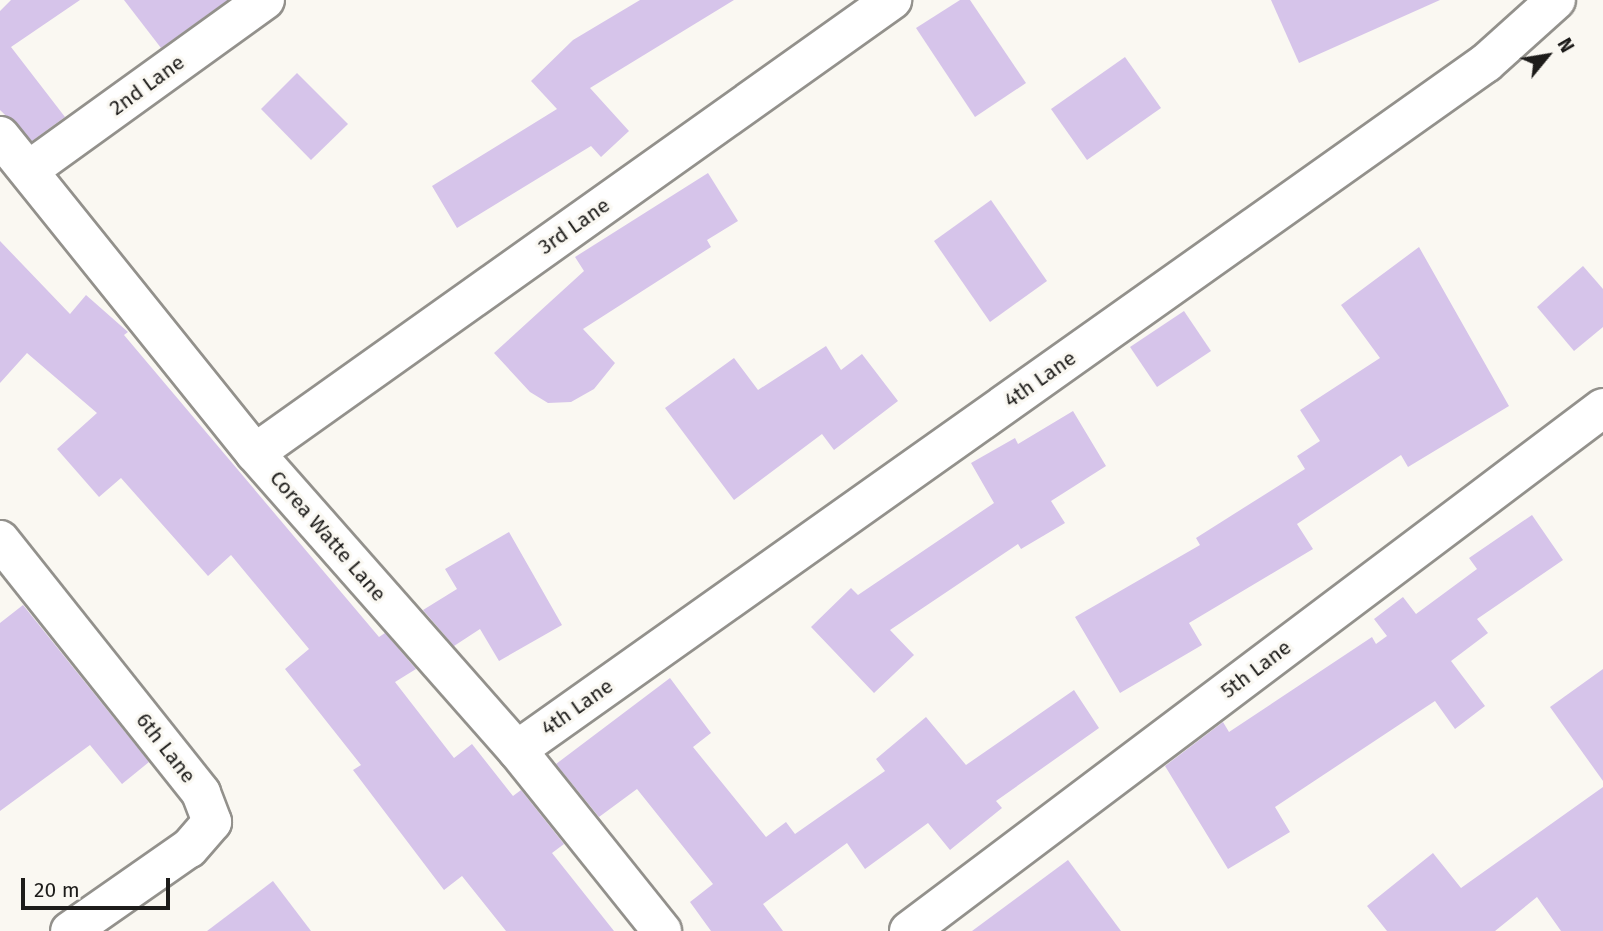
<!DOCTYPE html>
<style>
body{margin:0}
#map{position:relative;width:1603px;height:931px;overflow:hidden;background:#faf8f2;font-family:"Fira Sans",sans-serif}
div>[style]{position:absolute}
.building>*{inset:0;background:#d6c4ea}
.roads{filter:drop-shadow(2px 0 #93918c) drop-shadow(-2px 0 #93918c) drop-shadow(0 2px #93918c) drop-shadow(0 -2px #93918c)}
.minor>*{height:38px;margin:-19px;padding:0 19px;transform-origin:19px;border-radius:19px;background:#fff}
span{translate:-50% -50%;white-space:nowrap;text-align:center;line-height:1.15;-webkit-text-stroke:6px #faf8f2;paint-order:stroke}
.street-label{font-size:21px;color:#1d1c1a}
.north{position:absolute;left:1512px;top:21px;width:70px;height:70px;-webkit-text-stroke:5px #faf8f2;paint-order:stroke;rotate:60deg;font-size:19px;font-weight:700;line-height:28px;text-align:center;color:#1d1c1a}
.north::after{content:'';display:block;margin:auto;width:24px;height:32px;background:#1d1c1a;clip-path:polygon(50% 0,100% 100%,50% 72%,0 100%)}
.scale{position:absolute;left:21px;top:878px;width:149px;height:32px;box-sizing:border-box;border:4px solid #1d1c1a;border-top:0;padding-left:9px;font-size:21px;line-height:24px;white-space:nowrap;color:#1d1c1a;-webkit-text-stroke:5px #faf8f2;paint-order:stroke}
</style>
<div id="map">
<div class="building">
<div style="clip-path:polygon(11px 0,80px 0,11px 47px,65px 117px,32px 141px,0 110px,0 11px)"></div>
<div style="clip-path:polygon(124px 0,228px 0,161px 48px)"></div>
<div style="clip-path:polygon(640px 0,734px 0,590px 88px,629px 131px,601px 157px,591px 146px,457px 228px,432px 186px,557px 109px,531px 81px,573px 40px)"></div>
<div style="clip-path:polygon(960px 0,970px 0,1026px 83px,975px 117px,916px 28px)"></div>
<div style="clip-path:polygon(1271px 0,1440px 0,1299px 63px)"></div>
<div style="clip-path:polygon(1125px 57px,1161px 108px,1087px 160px,1051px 109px)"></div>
<div style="clip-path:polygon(297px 73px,348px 124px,311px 160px,261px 109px)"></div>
<div style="clip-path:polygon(708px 173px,738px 221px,707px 240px,711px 247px,583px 329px,615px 363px,594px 389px,571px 402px,548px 403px,530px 392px,494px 353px,584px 271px,575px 257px)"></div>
<div style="clip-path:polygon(991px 200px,1047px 281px,990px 322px,934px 241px)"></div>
<div style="clip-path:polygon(0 241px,70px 314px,86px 295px,128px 332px,124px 335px,379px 637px,385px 633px,416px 669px,395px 682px,454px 758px,472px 744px,513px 796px,521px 790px,564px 844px,552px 853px,614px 931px,506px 931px,462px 876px,444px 890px,353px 770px,361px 765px,285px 669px,309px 649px,231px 555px,208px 576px,121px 478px,99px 497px,57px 449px,97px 413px,27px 353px,0 383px)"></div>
<div style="clip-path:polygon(1419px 247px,1509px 406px,1408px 467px,1401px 455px,1297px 524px,1313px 549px,1189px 623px,1202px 645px,1120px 693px,1075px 617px,1200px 545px,1196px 538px,1305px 469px,1297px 456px,1320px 441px,1300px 410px,1380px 358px,1341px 305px)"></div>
<div style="clip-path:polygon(1583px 266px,1603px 289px,1603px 327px,1574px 351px,1537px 307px)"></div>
<div style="clip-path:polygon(1184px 311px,1211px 351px,1157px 387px,1130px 347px)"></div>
<div style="clip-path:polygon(826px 346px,841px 370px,862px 354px,898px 401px,834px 450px,822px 434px,734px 500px,665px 408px,734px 358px,758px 390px)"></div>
<div style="clip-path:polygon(1073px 411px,1106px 466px,1051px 501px,1065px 523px,1021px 549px,1018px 544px,890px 630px,914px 655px,874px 693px,811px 627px,851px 588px,858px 595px,994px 503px,971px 463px,1015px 438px,1018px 444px)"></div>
<div style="clip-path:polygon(1532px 515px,1563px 560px,1477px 619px,1488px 633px,1451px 661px,1485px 706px,1455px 729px,1435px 701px,1275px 807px,1290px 832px,1228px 869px,1165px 766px,1223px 722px,1229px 732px,1372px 637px,1376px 644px,1387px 636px,1374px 619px,1403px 597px,1416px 614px,1477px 569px,1469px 558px)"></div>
<div style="clip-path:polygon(509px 532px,562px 625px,499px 661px,480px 629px,454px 646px,423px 610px,457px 589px,445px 569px)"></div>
<div style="clip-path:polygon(23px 605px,149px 762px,122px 784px,90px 745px,0 811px,0 623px)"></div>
<div style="clip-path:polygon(1603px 669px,1603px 781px,1550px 707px)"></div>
<div style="clip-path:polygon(670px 678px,711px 733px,693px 747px,766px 837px,786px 822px,795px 834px,885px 771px,876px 759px,926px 717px,966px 765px,1074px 690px,1099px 728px,996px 801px,1002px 808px,950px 850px,928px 823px,865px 869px,847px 843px,763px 904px,783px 931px,711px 931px,690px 902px,713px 884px,637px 789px,599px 817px,556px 764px)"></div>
<div style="clip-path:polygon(1603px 787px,1603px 931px,1561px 931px,1537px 897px,1495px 931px,1387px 931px,1367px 906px,1433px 853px,1461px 888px)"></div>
<div style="clip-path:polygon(1068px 860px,1121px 931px,972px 931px)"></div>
<div style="clip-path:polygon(273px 881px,311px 931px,207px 931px)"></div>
</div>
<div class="roads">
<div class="minor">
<div style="left:0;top:136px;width:407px;rotate:51.2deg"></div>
<div style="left:255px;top:453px;width:396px;rotate:48.6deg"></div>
<div style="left:517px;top:750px;width:232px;rotate:51.3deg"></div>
<div style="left:29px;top:170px;width:291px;rotate:-35.8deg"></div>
<div style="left:255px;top:453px;width:782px;rotate:-35.42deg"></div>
<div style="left:0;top:540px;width:323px;rotate:51.5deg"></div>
<div style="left:201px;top:793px;width:31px;rotate:69deg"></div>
<div style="left:212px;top:822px;width:35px;rotate:131deg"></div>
<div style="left:189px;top:848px;width:145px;rotate:145.1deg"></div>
<div style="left:517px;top:750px;width:1188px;rotate:-35.34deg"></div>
<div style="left:1486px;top:63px;width:94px;rotate:-42deg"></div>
<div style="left:909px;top:931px;width:869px;rotate:-37deg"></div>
</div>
</div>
<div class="street-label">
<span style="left:147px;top:85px;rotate:-36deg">2nd Lane</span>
<span style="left:574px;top:226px;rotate:-35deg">3rd Lane</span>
<span style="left:1040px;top:379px;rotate:-35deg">4th Lane</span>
<span style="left:328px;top:536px;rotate:49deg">Corea Watte Lane</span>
<span style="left:1256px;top:669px;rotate:-37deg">5th Lane</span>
<span style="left:577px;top:707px;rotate:-35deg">4th Lane</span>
<span style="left:166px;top:748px;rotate:52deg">6th Lane</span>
</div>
<div class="north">N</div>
<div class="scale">20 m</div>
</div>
